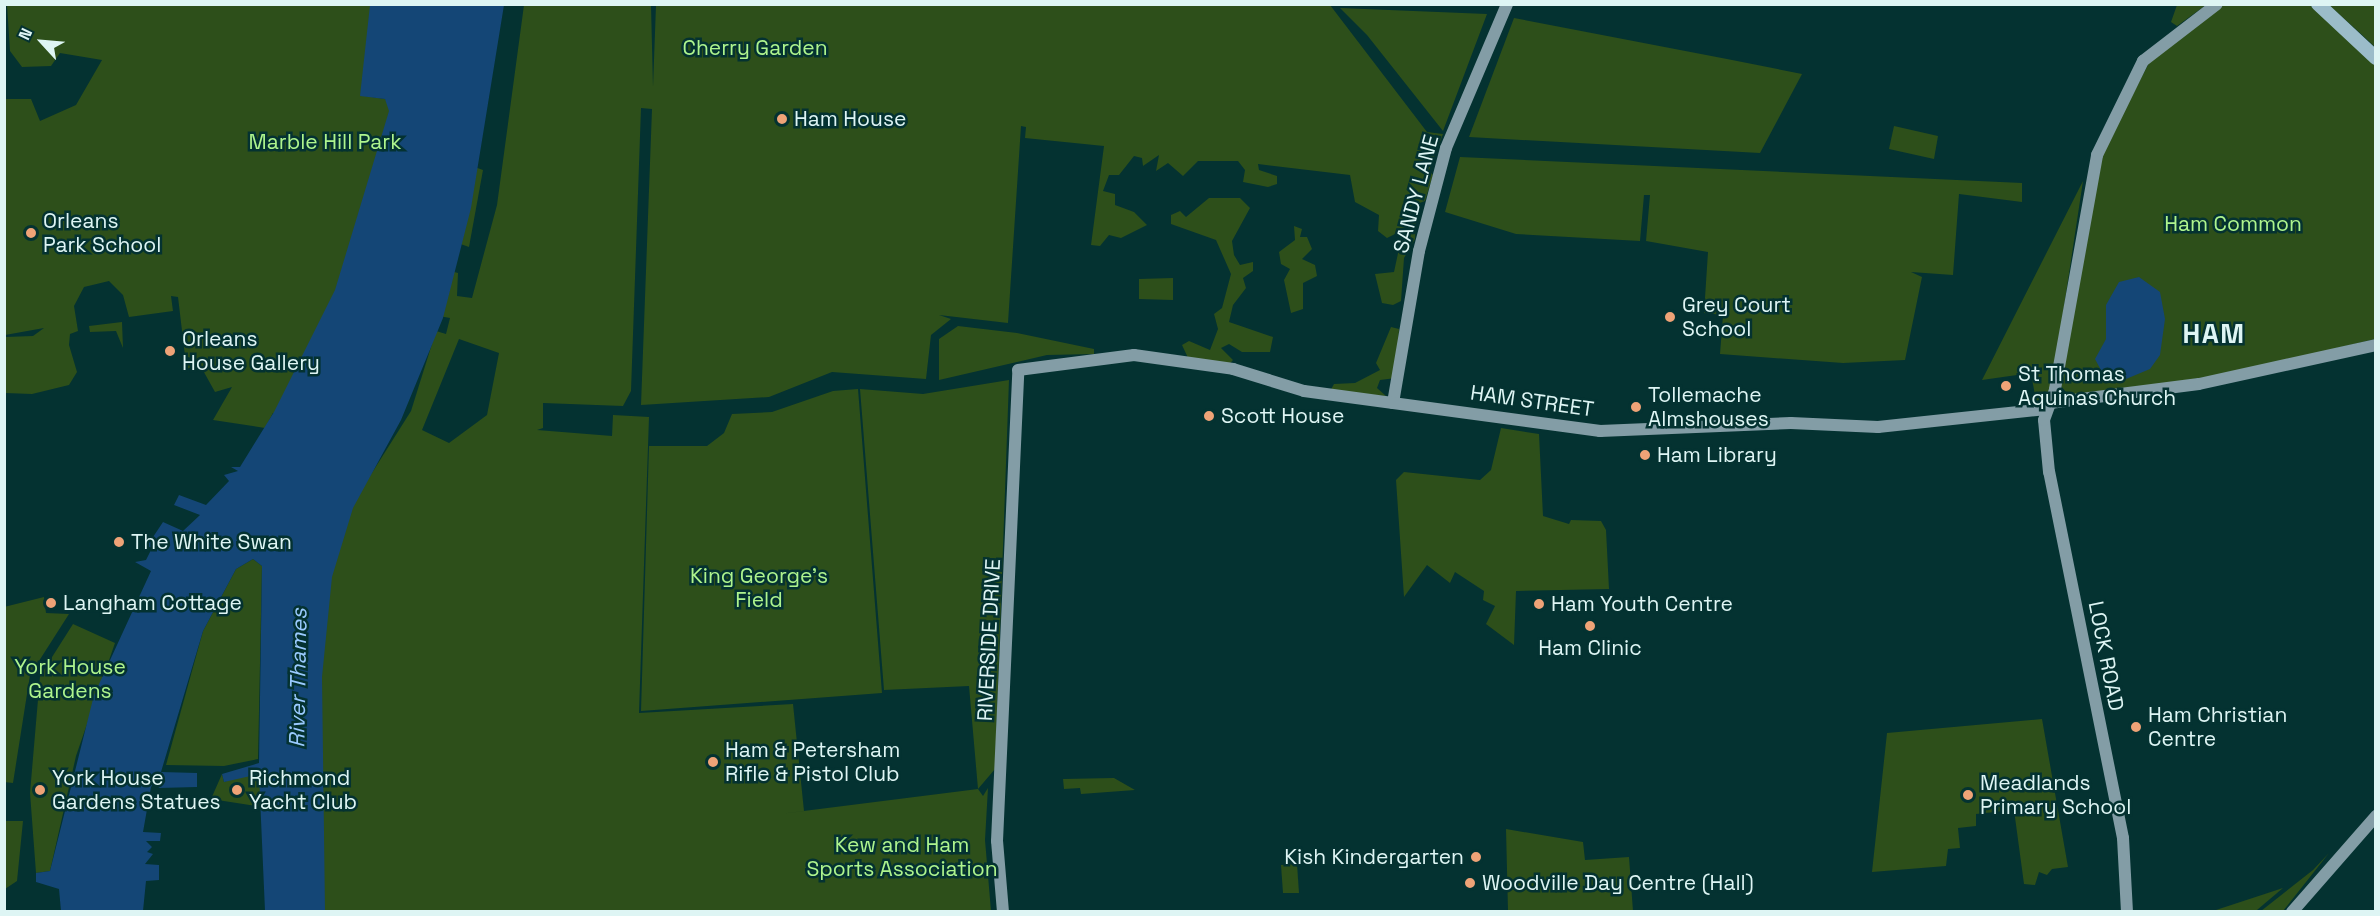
<!DOCTYPE html>
<style>
body{margin:0}
#map{position:relative;width:2380px;height:916px;overflow:hidden;background:#043231;font-family:"Space Grotesk",sans-serif}
div>[style]{position:absolute}
.green>*{inset:0;background:#2d4f1a}
.water>*{inset:0;background:#144676}
.secondary>*{height:12px;margin:-6px;padding:0 6px;transform-origin:6px;border-radius:6px;background:#839da6}
.primary>*{height:14px;margin:-7px;padding:0 7px;transform-origin:7px;border-radius:7px;background:#9bbcc9}
.dots>*{width:16px;height:16px;translate:-50% -50%;box-sizing:border-box;border:3px solid #043231;border-radius:50%}
span{translate:-50% -50%;white-space:nowrap;text-align:center;line-height:1.15;-webkit-text-stroke:5px #043231;paint-order:stroke}
.park-label{font-size:21px;color:#aef48d}
.poi-label{font-size:21px;color:#def5f4}
.left{translate:0 -50%;text-align:left}
.right{translate:-100% -50%;text-align:right}
.street-label{font-size:21px;color:#def5f4}
.water-label{font-size:22px;color:#9acaff;font-style:italic}
.district-label{font-size:27px;color:#def5f4;font-weight:700;letter-spacing:1.5px}
.frame{position:absolute;inset:0;border:6px solid #def5f4;pointer-events:none}
.north{position:absolute;left:12px;top:12px;width:60px;height:60px;-webkit-text-stroke:4px #043231;paint-order:stroke;rotate:296deg;font-size:16px;font-weight:700;line-height:24px;text-align:center;color:#def5f4}
.north::after{content:'';display:block;margin:auto;width:21px;height:27px;background:#def5f4;clip-path:polygon(50% 0,100% 100%,50% 72%,0 100%)}
</style>
<div id="map">
<div class="green">
<div style="clip-path:polygon(7px 5px,374px 5px,365px 96px,385px 99px,397px 116px,356px 247px,281px 414px,273px 413px,265px 428px,213px 420px,232px 387px,215px 392px,200px 365px,182px 370px,191px 358px,185px 356px,178px 297px,171px 296px,173px 311px,129px 317px,123px 295px,109px 281px,84px 287px,74px 306px,78px 331px,70px 334px,69px 345px,77px 372px,69px 385px,32px 394px,5px 393px,5px 337px,33px 336px,44px 328px,5px 335px,5px 99px,31px 99px,40px 121px,76px 105px,102px 60px,60px 53px,51px 66px,22px 67px,10px 51px)"></div>
<div style="clip-path:polygon(evenodd,524px 5px,651px 5px,653px 87px,656px 5px,1330px 5px,1427px 132px,1443px 134px,1429px 170px,1433px 175px,1425px 201px,1406px 208px,1416px 218px,1415px 239px,1404px 258px,1401px 301px,1393px 305px,1382px 303px,1375px 274px,1394px 272px,1403px 230px,1387px 238px,1378px 231px,1379px 215px,1355px 202px,1350px 175px,1258px 164px,1259px 170px,1277px 176px,1277px 184px,1268px 187px,1243px 182px,1245px 170px,1238px 161px,1198px 161px,1183px 176px,1168px 163px,1156px 171px,1159px 155px,1143px 166px,1142px 158px,1134px 156px,1119px 175px,1109px 175px,1103px 191px,1115px 194px,1115px 205px,1134px 212px,1147px 225px,1121px 238px,1109px 235px,1100px 246px,1091px 245px,1104px 146px,1025px 138px,1026px 127px,1021px 126px,1008px 323px,939px 315px,951px 319px,931px 335px,926px 379px,832px 372px,769px 397px,641px 405px,652px 109px,641px 108px,631px 391px,623px 406px,543px 403px,543px 428px,537px 430px,612px 436px,613px 415px,649px 417px,639px 713px,793px 704px,804px 811px,749px 818px,978px 789px,969px 686px,884px 690px,860px 389px,923px 394px,1009px 380px,995px 769px,978px 789px,983px 796px,988px 788px,985px 840px,991px 911px,320px 912px,314px 782px,327px 560px,351px 506px,411px 411px,436px 331px,446px 334px,450px 318px,439px 316px,443px 269px,458px 273px,457px 296px,472px 298px,497px 205px,524px 5px,459px 339px,499px 353px,487px 415px,449px 443px,422px 430px,459px 339px)"></div>
<div style="clip-path:polygon(2177px 5px,2177px 4px,2206px 5px,2177px 26px,2171px 22px)"></div>
<div style="clip-path:polygon(2224px 5px,2310px 5px,2375px 64px,2375px 339px,2232px 373px,2071px 398px,2061px 386px,2101px 156px,2151px 59px)"></div>
<div style="clip-path:polygon(2329px 5px,2375px 5px,2375px 47px,2360px 33px)"></div>
<div style="clip-path:polygon(1340px 8px,1487px 14px,1443px 131px,1367px 35px)"></div>
<div style="clip-path:polygon(1514px 18px,1727px 59px,1802px 74px,1760px 153px,1469px 137px)"></div>
<div style="clip-path:polygon(1894px 126px,1938px 136px,1934px 159px,1889px 149px)"></div>
<div style="clip-path:polygon(1460px 157px,2022px 183px,2022px 202px,1959px 194px,1953px 275px,1911px 272px,1922px 277px,1905px 360px,1843px 363px,1720px 354px,1723px 315px,1704px 313px,1708px 252px,1646px 241px,1650px 195px,1644px 195px,1640px 241px,1516px 234px,1445px 212px)"></div>
<div style="clip-path:polygon(472px 166px,483px 170px,469px 247px,452px 241px)"></div>
<div style="clip-path:polygon(2083px 181px,2055px 366px,2048px 397px,2036px 401px,2031px 373px,1982px 380px)"></div>
<div style="clip-path:polygon(1209px 198px,1240px 198px,1250px 208px,1232px 241px,1234px 255px,1240px 265px,1253px 262px,1253px 271px,1243px 278px,1246px 288px,1233px 305px,1229px 322px,1273px 337px,1270px 352px,1242px 352px,1229px 344px,1221px 348px,1233px 360px,1227px 367px,1189px 360px,1182px 345px,1189px 341px,1210px 350px,1218px 329px,1214px 314px,1222px 308px,1231px 274px,1216px 240px,1171px 224px,1171px 215px,1180px 211px,1186px 217px)"></div>
<div style="clip-path:polygon(1294px 226px,1302px 229px,1300px 237px,1307px 237px,1312px 249px,1302px 259px,1315px 265px,1317px 276px,1303px 283px,1303px 309px,1291px 313px,1284px 280px,1290px 269px,1281px 264px,1279px 252px,1295px 240px)"></div>
<div style="clip-path:polygon(1173px 278px,1173px 300px,1139px 299px,1139px 279px)"></div>
<div style="clip-path:polygon(122px 322px,123px 348px,116px 331px,90px 332px,89px 326px)"></div>
<div style="clip-path:polygon(958px 326px,1017px 333px,1094px 349px,1094px 354px,1047px 355px,939px 380px,939px 339px)"></div>
<div style="clip-path:polygon(1391px 327px,1399px 329px,1396px 378px,1380px 380px,1377px 388px,1386px 396px,1329px 393px,1334px 384px,1355px 383px,1380px 370px,1376px 363px)"></div>
<div style="clip-path:polygon(858px 389px,882px 693px,641px 711px,649px 446px,707px 446px,724px 433px,732px 414px,772px 412px,833px 391px)"></div>
<div style="clip-path:polygon(1501px 428px,1539px 434px,1543px 516px,1569px 524px,1571px 520px,1601px 521px,1606px 530px,1609px 589px,1516px 591px,1514px 645px,1486px 624px,1495px 606px,1483px 600px,1484px 591px,1455px 572px,1450px 583px,1427px 565px,1404px 597px,1396px 480px,1404px 472px,1480px 480px,1491px 470px)"></div>
<div style="clip-path:polygon(253px 559px,262px 566px,258px 759px,224px 766px,166px 765px,203px 631px,236px 569px)"></div>
<div style="clip-path:polygon(44px 597px,46px 613px,69px 614px,30px 675px,13px 783px,4px 782px,4px 607px)"></div>
<div style="clip-path:polygon(73px 624px,115px 643px,76px 756px,50px 871px,36px 873px,30px 793px,40px 676px)"></div>
<div style="clip-path:polygon(2042px 719px,2068px 867px,2052px 869px,2047px 875px,2039px 872px,2035px 885px,2024px 884px,2014px 810px,1976px 814px,1976px 826px,1958px 828px,1960px 848px,1948px 849px,1946px 866px,1872px 872px,1887px 733px)"></div>
<div style="clip-path:polygon(252px 772px,259px 774px,262px 807px,211px 799px,222px 774px,224px 782px)"></div>
<div style="clip-path:polygon(1114px 778px,1135px 790px,1081px 794px,1080px 788px,1064px 789px,1063px 779px)"></div>
<div style="clip-path:polygon(5px 821px,23px 821px,17px 881px,5px 889px)"></div>
<div style="clip-path:polygon(1506px 829px,1583px 842px,1585px 860px,1629px 857px,1633px 911px,1508px 911px)"></div>
<div style="clip-path:polygon(2329px 853px,2283px 911px,2261px 911px,2313px 870px)"></div>
<div style="clip-path:polygon(1297px 864px,1299px 893px,1283px 893px,1281px 865px)"></div>
<div style="clip-path:polygon(2283px 888px,2257px 910px,2216px 911px,2216px 910px)"></div>
</div>
<div class="water">
<div style="clip-path:polygon(370px 5px,504px 5px,471px 208px,443px 318px,401px 420px,353px 508px,332px 577px,322px 677px,325px 911px,265px 911px,259px 774px,224px 782px,222px 774px,259px 763px,262px 566px,253px 559px,236px 569px,203px 631px,161px 772px,197px 773px,197px 787px,159px 788px,155px 781px,151px 787px,143px 832px,161px 833px,160px 841px,146px 841px,152px 847px,147px 852px,153px 854px,145px 864px,159px 865px,159px 880px,146px 881px,143px 911px,61px 911px,59px 889px,36px 882px,36px 873px,50px 871px,94px 695px,151px 571px,135px 562px,146px 560px,152px 548px,147px 546px,163px 522px,183px 531px,200px 515px,174px 505px,179px 495px,206px 505px,229px 481px,224px 475px,238px 471px,231px 467px,240px 467px,274px 412px,335px 290px,389px 111px,385px 99px,360px 96px)"></div>
<div style="clip-path:polygon(2139px 277px,2160px 292px,2165px 319px,2160px 355px,2150px 369px,2126px 379px,2103px 374px,2095px 359px,2106px 339px,2106px 305px,2119px 282px)"></div>
</div>
<div class="secondary">
<div style="left:1393px;top:403px;width:154px;rotate:-80.3deg"></div>
<div style="left:1419px;top:251px;width:106px;rotate:-75.3deg"></div>
<div style="left:1446px;top:148px;width:156px;rotate:-67deg"></div>
<div style="left:2050px;top:403px;width:150px;rotate:-7.3deg"></div>
<div style="left:2199px;top:384px;width:181px;rotate:-12.4deg"></div>
<div style="left:1003px;top:912px;width:71px;rotate:-94.8deg"></div>
<div style="left:997px;top:841px;width:471px;rotate:-87.4deg"></div>
<div style="left:1018px;top:370px;width:117px;rotate:-7.4deg"></div>
<div style="left:1134px;top:355px;width:100px;rotate:8deg"></div>
<div style="left:1233px;top:369px;width:74px;rotate:17.2deg"></div>
<div style="left:1304px;top:391px;width:299px;rotate:7.7deg"></div>
<div style="left:1600px;top:431px;width:191px;rotate:-2.4deg"></div>
<div style="left:1791px;top:423px;width:87px;rotate:2.6deg"></div>
<div style="left:1878px;top:427px;width:170px;rotate:-6.1deg"></div>
<div style="left:2127px;top:912px;width:74px;rotate:-93.1deg"></div>
<div style="left:2123px;top:838px;width:373px;rotate:-101.4deg"></div>
<div style="left:2049px;top:472px;width:52px;rotate:-95.5deg"></div>
<div style="left:2044px;top:420px;width:33px;rotate:-70deg"></div>
<div style="left:2055px;top:389px;width:238px;rotate:-79.8deg"></div>
<div style="left:2097px;top:155px;width:105px;rotate:-63.9deg"></div>
<div style="left:2143px;top:61px;width:93px;rotate:-37.6deg"></div>
<div style="left:2292px;top:912px;width:128px;rotate:-48.8deg"></div>
</div>
<div class="primary">
<div style="left:2318px;top:4px;width:79px;rotate:43deg"></div>
</div>
<div class="dots">
<div style="left:782px;top:119px;background:#efa377"></div>
<div style="left:31px;top:233px;background:#efa377"></div>
<div style="left:1670px;top:317px;background:#efa377"></div>
<div style="left:170px;top:351px;background:#efa377"></div>
<div style="left:2006px;top:386px;background:#efa377"></div>
<div style="left:1636px;top:407px;background:#efa377"></div>
<div style="left:1209px;top:416px;background:#efa377"></div>
<div style="left:1645px;top:455px;background:#efa377"></div>
<div style="left:119px;top:542px;background:#efa377"></div>
<div style="left:51px;top:603px;background:#efa377"></div>
<div style="left:1539px;top:604px;background:#efa377"></div>
<div style="left:1590px;top:626px;background:#efa377"></div>
<div style="left:2136px;top:727px;background:#efa377"></div>
<div style="left:713px;top:762px;background:#efa377"></div>
<div style="left:40px;top:790px;background:#efa377"></div>
<div style="left:237px;top:790px;background:#efa377"></div>
<div style="left:1968px;top:795px;background:#efa377"></div>
<div style="left:1476px;top:857px;background:#efa377"></div>
<div style="left:1470px;top:883px;background:#efa377"></div>
</div>
<div class="park-label">
<span style="left:755px;top:48px">Cherry Garden</span>
<span style="left:325px;top:142px">Marble Hill Park</span>
<span style="left:2233px;top:224px">Ham Common</span>
<span style="left:759px;top:588px">King George's<br>Field</span>
<span style="left:70px;top:679px">York House<br>Gardens</span>
<span style="left:902px;top:857px">Kew and Ham<br>Sports Association</span>
</div>
<div class="poi-label">
<span class="left" style="left:794px;top:119px">Ham House</span>
<span class="left" style="left:43px;top:233px">Orleans<br>Park School</span>
<span class="left" style="left:1682px;top:317px">Grey Court<br>School</span>
<span class="left" style="left:182px;top:351px">Orleans<br>House Gallery</span>
<span class="left" style="left:2018px;top:386px">St Thomas<br>Aquinas Church</span>
<span class="left" style="left:1648px;top:407px">Tollemache<br>Almshouses</span>
<span class="left" style="left:1221px;top:416px">Scott House</span>
<span class="left" style="left:1657px;top:455px">Ham Library</span>
<span class="left" style="left:131px;top:542px">The White Swan</span>
<span class="left" style="left:63px;top:603px">Langham Cottage</span>
<span class="left" style="left:1551px;top:604px">Ham Youth Centre</span>
<span style="left:1590px;top:648px">Ham Clinic</span>
<span class="left" style="left:2148px;top:727px">Ham Christian<br>Centre</span>
<span class="left" style="left:725px;top:762px">Ham &amp; Petersham<br>Rifle &amp; Pistol Club</span>
<span class="left" style="left:52px;top:790px">York House<br>Gardens Statues</span>
<span class="left" style="left:249px;top:790px">Richmond<br>Yacht Club</span>
<span class="left" style="left:1980px;top:795px">Meadlands<br>Primary School</span>
<span class="right" style="left:1464px;top:857px">Kish Kindergarten</span>
<span class="left" style="left:1482px;top:883px">Woodville Day Centre (Hall)</span>
</div>
<div class="street-label">
<span style="left:1416px;top:194px;rotate:-75deg">SANDY LANE</span>
<span style="left:1532px;top:401px;rotate:8deg">HAM STREET</span>
<span style="left:989px;top:640px;rotate:-87deg">RIVERSIDE DRIVE</span>
<span style="left:2106px;top:656px;rotate:79deg">LOCK ROAD</span>
</div>
<div class="water-label">
<span style="left:298px;top:678px;rotate:-89deg">River Thames</span>
</div>
<div class="district-label">
<span style="left:2214px;top:334px">HAM</span>
</div>
<div class="frame"></div>
<div class="north">N</div>
</div>
